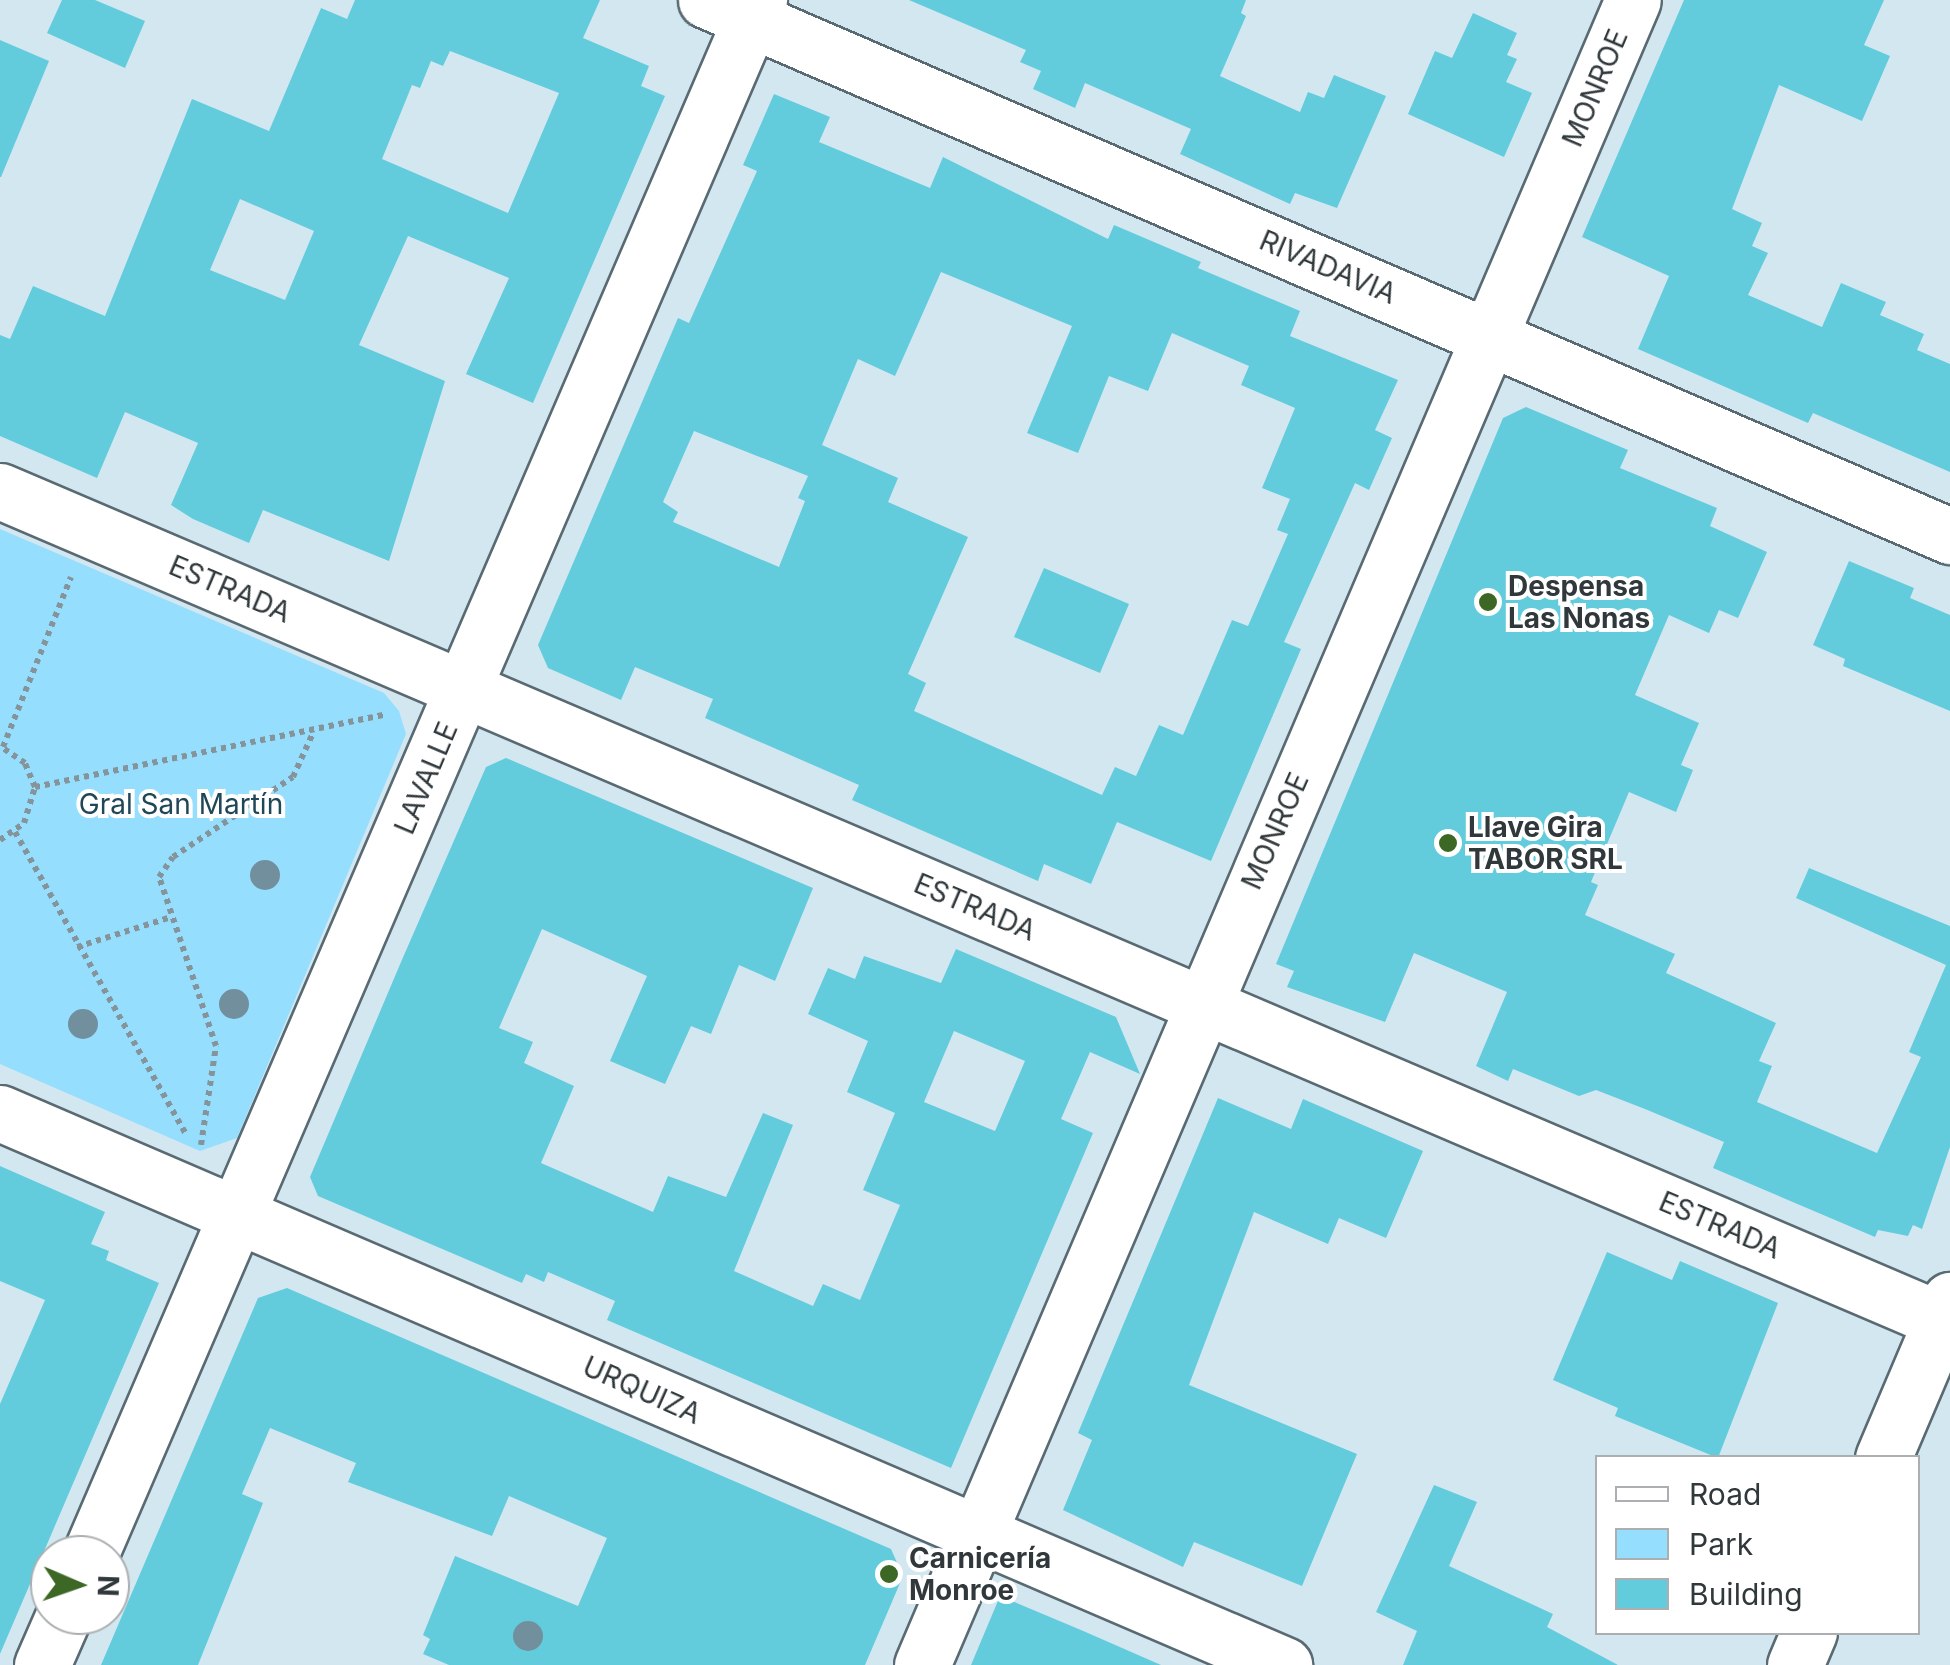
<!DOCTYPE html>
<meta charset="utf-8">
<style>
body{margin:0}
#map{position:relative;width:1950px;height:1665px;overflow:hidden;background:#d3e7f1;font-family:Inter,sans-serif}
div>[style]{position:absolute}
.green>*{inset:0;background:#95defe}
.building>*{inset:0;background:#62ccdd}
.path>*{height:6px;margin-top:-3px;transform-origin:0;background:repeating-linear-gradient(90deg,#85949a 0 5px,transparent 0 10px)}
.roads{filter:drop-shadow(2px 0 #596a72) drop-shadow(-2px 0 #596a72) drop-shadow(0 2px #596a72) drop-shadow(0 -2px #596a72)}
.minor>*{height:55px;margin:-27.5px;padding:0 27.5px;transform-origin:27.5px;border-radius:27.5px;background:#fff}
.trees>*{width:30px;height:30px;margin:-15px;border-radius:50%;background:#718f9d}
.dots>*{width:28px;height:28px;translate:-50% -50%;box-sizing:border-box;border:5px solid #fff;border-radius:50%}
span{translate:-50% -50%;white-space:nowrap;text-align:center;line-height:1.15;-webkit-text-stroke:8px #fff;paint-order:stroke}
.street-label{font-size:28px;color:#30383b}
.poi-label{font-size:28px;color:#30383b;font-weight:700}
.left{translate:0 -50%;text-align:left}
.park-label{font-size:28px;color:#204758}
.legend{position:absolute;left:1595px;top:1455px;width:325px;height:180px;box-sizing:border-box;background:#fff;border:2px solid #acafb1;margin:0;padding:12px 18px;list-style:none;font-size:30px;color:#30383b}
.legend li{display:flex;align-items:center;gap:20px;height:50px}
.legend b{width:50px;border:2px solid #acafb1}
.north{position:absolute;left:30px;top:1535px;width:100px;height:100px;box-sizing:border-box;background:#fff;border:2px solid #acafb1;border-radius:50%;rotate:92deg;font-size:28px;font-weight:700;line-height:40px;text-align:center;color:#30383b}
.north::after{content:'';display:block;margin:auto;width:35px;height:45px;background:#3d6724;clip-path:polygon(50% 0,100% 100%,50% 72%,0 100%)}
</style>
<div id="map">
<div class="green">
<div style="clip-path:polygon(0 529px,384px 693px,399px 711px,406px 734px,237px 1138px,200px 1151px,0 1064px)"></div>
</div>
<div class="building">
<div style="clip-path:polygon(62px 0,95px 0,145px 21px,125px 68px,47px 33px)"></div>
<div style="clip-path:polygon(evenodd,355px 0,600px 0,583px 38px,649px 66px,641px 86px,665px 96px,533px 403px,466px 374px,509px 278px,408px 236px,359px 345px,445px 381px,389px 561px,263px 510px,249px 543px,193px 519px,171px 505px,198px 443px,125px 412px,97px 478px,0 436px,0 335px,10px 339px,33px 286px,105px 316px,192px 99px,269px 131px,321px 8px,347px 19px,355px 0,450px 51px,559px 93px,508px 213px,382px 159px,412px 85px,420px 88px,431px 61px,443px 66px,450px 51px,355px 0,240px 199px,314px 231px,285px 300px,210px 270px,240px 199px)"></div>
<div style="clip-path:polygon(909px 0,1246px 0,1241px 13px,1246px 16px,1220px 76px,1300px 112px,1308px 92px,1324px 98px,1334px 75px,1386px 96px,1337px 208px,1295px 193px,1290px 204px,1180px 154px,1191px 129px,1085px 83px,1075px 108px,1033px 89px,1041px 71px,1020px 62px,1026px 50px)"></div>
<div style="clip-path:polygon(1684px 0,1884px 0,1864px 45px,1890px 56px,1862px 121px,1779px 85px,1732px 209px,1762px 223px,1752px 246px,1768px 253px,1748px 295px,1822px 327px,1841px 283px,1886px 302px,1880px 315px,1924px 334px,1917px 350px,1950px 364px,1950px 472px,1813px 413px,1808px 423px,1638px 349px,1669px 276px,1582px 237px)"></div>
<div style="clip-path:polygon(1473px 13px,1517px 33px,1507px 55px,1517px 59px,1506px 82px,1532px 93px,1504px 157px,1408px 114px,1435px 51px,1452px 58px)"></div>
<div style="clip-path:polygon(0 40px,49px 61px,1px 177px,0 177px)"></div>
<div style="clip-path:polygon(evenodd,774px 94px,830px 117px,819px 142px,930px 188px,943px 157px,1108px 239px,1114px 225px,1201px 262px,1198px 268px,1300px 311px,1290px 336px,1398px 380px,1375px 430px,1392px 438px,1369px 490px,1355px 483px,1284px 642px,1301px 649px,1211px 861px,1117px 822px,1091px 884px,1044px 864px,1038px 881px,852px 800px,859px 785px,705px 718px,713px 699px,635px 667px,621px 700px,548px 668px,538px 645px,678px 318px,689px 323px,757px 171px,743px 165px,774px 94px,941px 272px,1072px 326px,1027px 433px,1078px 453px,1109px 376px,1148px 391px,1172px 333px,1249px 366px,1241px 385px,1295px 408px,1262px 488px,1290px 499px,1277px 530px,1288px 534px,1248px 626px,1232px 620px,1183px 735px,1159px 725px,1136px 776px,1115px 767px,1102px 795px,914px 711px,926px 683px,908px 674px,968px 537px,888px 502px,898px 478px,822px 445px,858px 359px,895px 376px,941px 272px,774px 94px,694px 431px,808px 476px,798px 498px,805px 501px,779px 567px,673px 522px,678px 512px,663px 502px,694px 431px)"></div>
<div style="clip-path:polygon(1526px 407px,1628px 450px,1620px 468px,1717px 508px,1710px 526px,1767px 552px,1738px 618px,1719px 610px,1709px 633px,1669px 615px,1635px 695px,1699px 723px,1681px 765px,1693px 770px,1676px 812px,1629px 792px,1591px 882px,1598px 885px,1585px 915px,1675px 954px,1666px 973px,1776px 1023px,1759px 1061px,1772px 1066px,1757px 1102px,1877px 1153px,1921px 1057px,1909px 1052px,1946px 965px,1796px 898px,1809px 868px,1950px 926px,1950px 1147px,1922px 1229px,1913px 1225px,1908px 1236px,1878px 1230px,1875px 1237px,1713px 1168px,1724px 1142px,1645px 1109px,1596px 1090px,1579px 1096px,1513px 1069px,1508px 1081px,1476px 1066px,1507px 992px,1414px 953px,1385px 1022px,1287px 987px,1294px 971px,1276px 964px,1503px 418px)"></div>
<div style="clip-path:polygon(1849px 561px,1914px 588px,1910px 598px,1950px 615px,1950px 711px,1843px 666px,1845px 659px,1813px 645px)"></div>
<div style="clip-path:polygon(1044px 568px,1129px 604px,1100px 673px,1014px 637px)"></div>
<div style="clip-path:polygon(evenodd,506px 758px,813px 888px,775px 981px,739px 965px,711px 1034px,691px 1026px,665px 1084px,610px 1061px,647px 976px,542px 929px,499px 1028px,533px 1042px,524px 1063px,574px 1086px,541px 1163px,653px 1212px,668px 1176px,726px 1197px,763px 1113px,793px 1125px,734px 1271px,813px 1306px,823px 1284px,860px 1300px,900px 1205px,863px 1190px,895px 1113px,847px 1092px,868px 1041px,808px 1014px,828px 968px,855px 979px,864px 956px,941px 983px,956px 949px,1116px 1017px,1140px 1074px,1090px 1052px,1061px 1119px,1093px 1133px,951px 1468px,607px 1320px,615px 1301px,548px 1272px,544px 1282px,526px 1274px,522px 1283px,318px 1196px,310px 1177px,401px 962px,486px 767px,506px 758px,954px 1031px,1025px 1061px,995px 1131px,924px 1102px,954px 1031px)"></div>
<div style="clip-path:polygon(1218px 1098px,1291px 1129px,1303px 1099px,1423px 1151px,1386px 1238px,1339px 1218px,1328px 1244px,1254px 1212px,1189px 1385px,1357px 1454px,1302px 1586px,1194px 1542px,1183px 1567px,1063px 1510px,1092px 1440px,1078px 1433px)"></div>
<div style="clip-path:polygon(0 1166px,105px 1212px,91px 1244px,109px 1251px,106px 1260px,159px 1283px,0 1654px,0 1404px,45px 1300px,0 1281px)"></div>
<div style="clip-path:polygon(1607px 1252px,1672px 1280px,1680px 1261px,1778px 1303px,1718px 1458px,1615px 1416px,1618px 1408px,1553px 1380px)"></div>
<div style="clip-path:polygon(287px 1288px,891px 1549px,903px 1576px,865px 1665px,449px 1665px,423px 1654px,430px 1639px,423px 1635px,455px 1556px,578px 1606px,607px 1538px,509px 1496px,492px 1536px,348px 1482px,356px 1463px,270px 1428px,242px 1494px,263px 1503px,198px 1665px,101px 1665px,258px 1298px)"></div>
<div style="clip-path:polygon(1434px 1485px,1477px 1502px,1449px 1566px,1553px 1614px,1547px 1627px,1618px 1665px,1403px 1665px,1417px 1631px,1376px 1612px)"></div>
<div style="clip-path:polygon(1000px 1596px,1081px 1630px,1161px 1665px,971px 1665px)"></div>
</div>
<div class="path">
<div style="left:3px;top:747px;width:183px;rotate:-68.2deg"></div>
<div style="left:35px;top:787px;width:359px;rotate:-11.7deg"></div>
<div style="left:15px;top:832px;width:347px;rotate:60.5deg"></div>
<div style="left:0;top:840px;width:29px;rotate:-35deg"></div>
<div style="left:24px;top:823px;width:38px;rotate:-73deg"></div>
<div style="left:35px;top:787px;width:26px;rotate:-113deg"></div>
<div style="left:25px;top:763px;width:29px;rotate:-146deg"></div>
<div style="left:77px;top:947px;width:96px;rotate:-17.7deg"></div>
<div style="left:201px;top:1145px;width:100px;rotate:-81.4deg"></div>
<div style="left:216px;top:1046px;width:178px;rotate:-108.6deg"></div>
<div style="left:159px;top:877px;width:24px;rotate:-55deg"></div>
<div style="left:173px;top:857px;width:144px;rotate:-33.7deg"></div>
<div style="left:293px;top:777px;width:48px;rotate:-65.6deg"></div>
</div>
<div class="roads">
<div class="minor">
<div style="left:706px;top:0;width:1355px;rotate:23.31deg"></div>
<div style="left:0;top:491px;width:2120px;rotate:23.13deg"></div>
<div style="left:0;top:1113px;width:1398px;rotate:23.26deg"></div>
<div style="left:1883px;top:1458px;width:172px;rotate:-67deg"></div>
<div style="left:90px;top:1555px;width:1693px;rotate:-66.72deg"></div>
<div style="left:42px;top:1665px;width:55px;rotate:-66.3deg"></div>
<div style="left:922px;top:1665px;width:1810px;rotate:-66.88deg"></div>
<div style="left:1795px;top:1665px;width:36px;rotate:-67deg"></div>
</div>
</div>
<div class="trees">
<div style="left:265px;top:875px"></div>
<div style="left:234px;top:1004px"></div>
<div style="left:83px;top:1024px"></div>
<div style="left:528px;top:1636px"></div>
</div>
<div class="dots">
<div style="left:1488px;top:602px;background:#3d6724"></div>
<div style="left:1448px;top:843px;background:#3d6724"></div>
<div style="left:889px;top:1574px;background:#3d6724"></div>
</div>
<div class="street-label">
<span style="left:1595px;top:88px;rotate:-67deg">MONROE</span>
<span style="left:1328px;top:267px;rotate:23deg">RIVADAVIA</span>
<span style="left:230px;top:589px;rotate:23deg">ESTRADA</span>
<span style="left:426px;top:778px;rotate:-67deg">LAVALLE</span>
<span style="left:1275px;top:831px;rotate:-66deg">MONROE</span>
<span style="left:975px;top:907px;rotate:23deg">ESTRADA</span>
<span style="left:1720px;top:1225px;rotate:23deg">ESTRADA</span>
<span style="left:642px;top:1390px;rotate:24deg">URQUIZA</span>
</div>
<div class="poi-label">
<span class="left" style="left:1508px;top:602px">Despensa<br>Las Nonas</span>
<span class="left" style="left:1468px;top:843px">Llave Gira<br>TABOR SRL</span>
<span class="left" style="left:909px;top:1574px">Carnicería<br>Monroe</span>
</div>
<div class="park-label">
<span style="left:181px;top:804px">Gral San Martín</span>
</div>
<ul class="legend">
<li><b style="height:12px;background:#fff"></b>Road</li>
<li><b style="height:28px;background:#95defe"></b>Park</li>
<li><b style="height:28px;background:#62ccdd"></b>Building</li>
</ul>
<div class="north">N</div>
</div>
